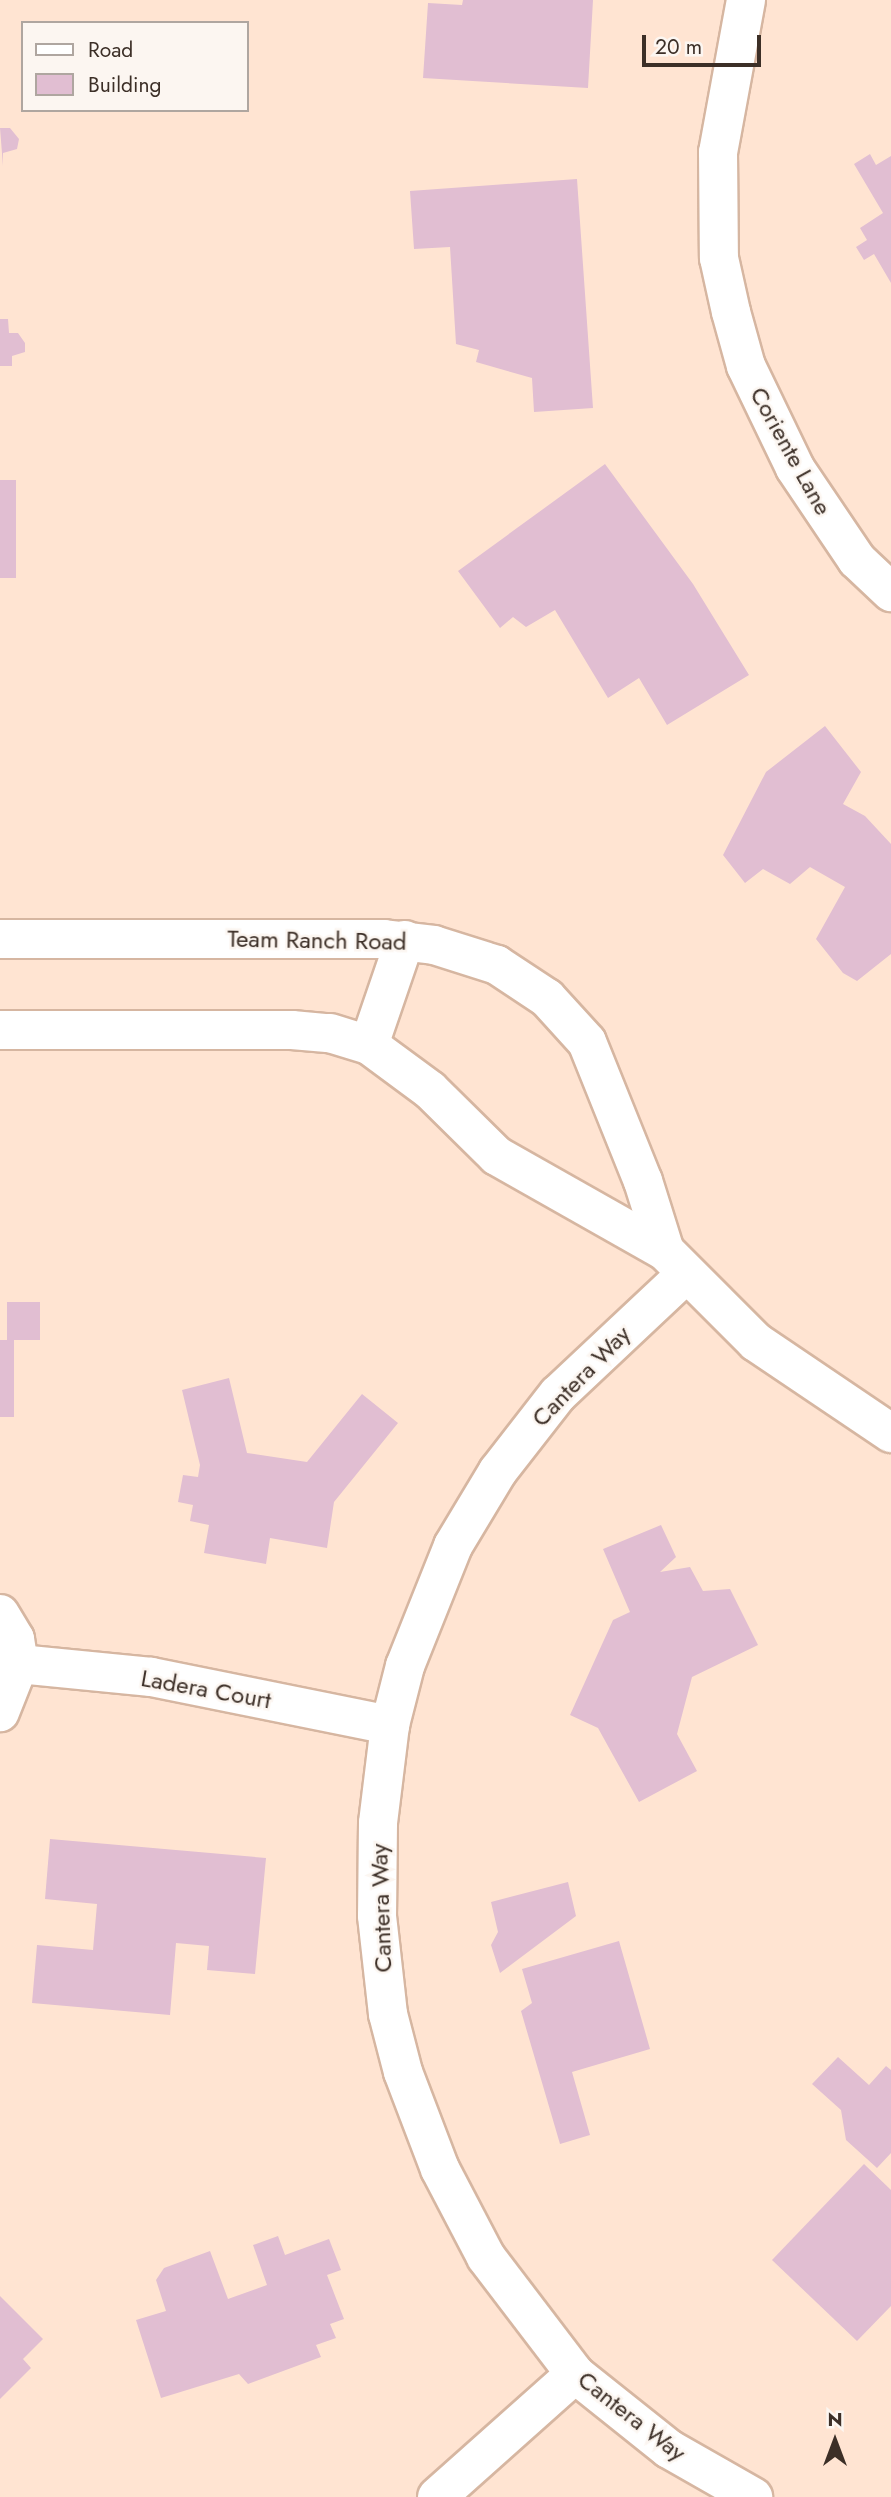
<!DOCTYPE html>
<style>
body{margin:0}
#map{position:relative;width:891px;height:2497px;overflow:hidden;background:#ffe4d2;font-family:Jost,sans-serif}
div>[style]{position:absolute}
.building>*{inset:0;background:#e1bed2}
.roads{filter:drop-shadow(2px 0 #d6b6a1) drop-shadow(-2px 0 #d6b6a1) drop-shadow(0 2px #d6b6a1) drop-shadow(0 -2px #d6b6a1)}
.minor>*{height:38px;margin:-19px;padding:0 19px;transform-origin:19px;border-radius:19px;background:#fff}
span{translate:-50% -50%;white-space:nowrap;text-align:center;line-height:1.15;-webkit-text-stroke:5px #fcf6f1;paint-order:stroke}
.street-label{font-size:24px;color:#3c2f27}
.legend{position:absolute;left:21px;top:21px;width:228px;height:91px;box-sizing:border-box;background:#fcf6f1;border:2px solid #afa6a0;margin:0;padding:9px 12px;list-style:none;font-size:21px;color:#3c2f27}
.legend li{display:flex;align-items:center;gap:14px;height:35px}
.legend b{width:35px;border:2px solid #afa6a0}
.north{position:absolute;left:800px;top:2406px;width:70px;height:70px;-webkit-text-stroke:5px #fcf6f1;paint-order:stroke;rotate:0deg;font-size:19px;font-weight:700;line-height:28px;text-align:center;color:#3c2f27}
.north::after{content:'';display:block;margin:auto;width:24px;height:32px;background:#3c2f27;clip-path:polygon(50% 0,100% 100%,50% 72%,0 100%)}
.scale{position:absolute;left:642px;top:35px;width:119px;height:32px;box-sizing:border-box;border:4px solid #3c2f27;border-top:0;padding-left:9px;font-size:21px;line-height:24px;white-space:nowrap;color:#3c2f27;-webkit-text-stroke:5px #fcf6f1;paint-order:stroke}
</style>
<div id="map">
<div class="building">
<div style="clip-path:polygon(463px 0,593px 0,588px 88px,423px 78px,428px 3px,462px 5px)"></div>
<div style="clip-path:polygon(0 128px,10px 128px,19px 139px,17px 149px,3px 153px,3px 166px)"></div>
<div style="clip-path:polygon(870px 154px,876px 165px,891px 156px,891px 283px,874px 254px,864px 260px,856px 247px,867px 240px,860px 228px,883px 213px,854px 164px)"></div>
<div style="clip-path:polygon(577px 179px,593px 408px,534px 412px,532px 378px,476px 362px,479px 350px,456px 344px,450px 247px,414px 249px,410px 191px)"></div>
<div style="clip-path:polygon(0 319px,8px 319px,9px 333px,18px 333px,25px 343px,25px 352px,12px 356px,12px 366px,0 366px)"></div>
<div style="clip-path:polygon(605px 464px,693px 584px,749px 675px,667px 725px,639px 678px,608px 698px,555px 610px,526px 627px,513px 617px,500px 628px,458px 571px)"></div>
<div style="clip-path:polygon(0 480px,16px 480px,16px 578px,0 578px)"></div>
<div style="clip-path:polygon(825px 726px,861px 772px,843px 804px,865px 816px,891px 844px,891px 954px,857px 981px,843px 973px,816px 939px,845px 887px,810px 867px,790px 884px,763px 869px,745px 883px,723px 855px,766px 772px)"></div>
<div style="clip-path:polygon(7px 1302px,40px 1302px,40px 1340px,14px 1340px,14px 1417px,0 1417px,0 1340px,7px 1340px)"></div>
<div style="clip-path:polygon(229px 1378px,247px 1453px,307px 1462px,362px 1394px,398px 1423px,334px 1502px,327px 1548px,270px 1538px,266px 1564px,204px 1553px,209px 1525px,190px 1521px,193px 1505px,178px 1502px,183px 1475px,198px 1477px,200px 1465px,182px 1390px)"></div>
<div style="clip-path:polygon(661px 1525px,676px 1557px,660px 1572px,690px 1567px,703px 1591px,730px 1589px,758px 1645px,692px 1677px,677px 1734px,697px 1771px,639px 1802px,598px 1728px,570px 1715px,613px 1620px,630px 1612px,603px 1549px)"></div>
<div style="clip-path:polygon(50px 1839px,266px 1858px,255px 1974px,207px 1970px,209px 1946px,176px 1943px,170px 2015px,32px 2003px,37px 1945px,93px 1950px,97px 1904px,45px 1899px)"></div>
<div style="clip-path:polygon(568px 1882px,576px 1916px,500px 1973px,491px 1945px,498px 1932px,491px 1902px)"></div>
<div style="clip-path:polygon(619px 1941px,650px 2049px,572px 2072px,590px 2135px,560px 2144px,521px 2011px,532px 2003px,522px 1969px)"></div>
<div style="clip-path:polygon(838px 2057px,869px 2085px,886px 2066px,891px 2070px,891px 2153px,877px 2168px,846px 2140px,841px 2110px,812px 2084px)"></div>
<div style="clip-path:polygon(864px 2164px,891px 2190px,891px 2306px,857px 2341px,772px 2260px)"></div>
<div style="clip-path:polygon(278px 2236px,285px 2255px,329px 2239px,341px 2270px,327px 2275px,344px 2319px,330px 2324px,336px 2338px,316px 2345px,321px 2357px,248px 2384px,239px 2374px,161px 2398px,136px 2320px,166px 2311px,156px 2280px,164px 2268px,210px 2251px,228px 2299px,267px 2285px,253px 2245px)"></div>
<div style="clip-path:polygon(0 2296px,43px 2339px,23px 2359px,31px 2368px,0 2399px)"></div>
</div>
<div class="roads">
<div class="minor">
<div style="left:746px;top:0;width:155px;rotate:100.4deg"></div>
<div style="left:718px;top:152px;width:106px;rotate:89.5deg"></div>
<div style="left:719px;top:258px;width:55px;rotate:77.5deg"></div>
<div style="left:731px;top:312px;width:56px;rotate:74.5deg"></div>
<div style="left:746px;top:366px;width:113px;rotate:64.3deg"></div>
<div style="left:795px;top:468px;width:111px;rotate:56deg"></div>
<div style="left:857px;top:560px;width:47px;rotate:43.3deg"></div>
<div style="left:0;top:939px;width:384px"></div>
<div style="left:384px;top:939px;width:50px;rotate:6.8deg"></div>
<div style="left:434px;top:945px;width:66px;rotate:17.6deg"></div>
<div style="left:497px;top:965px;width:60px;rotate:33.4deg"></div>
<div style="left:547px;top:998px;width:59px;rotate:47.7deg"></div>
<div style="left:587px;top:1042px;width:150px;rotate:68.1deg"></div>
<div style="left:643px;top:1181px;width:73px;rotate:72.6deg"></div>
<div style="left:0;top:1030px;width:292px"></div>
<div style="left:292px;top:1030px;width:38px;rotate:5deg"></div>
<div style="left:330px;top:1033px;width:41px;rotate:17.1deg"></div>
<div style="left:369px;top:1045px;width:76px;rotate:36.4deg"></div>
<div style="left:430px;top:1090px;width:94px;rotate:44.6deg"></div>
<div style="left:497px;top:1156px;width:193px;rotate:29.5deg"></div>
<div style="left:665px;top:1251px;width:129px;rotate:45deg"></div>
<div style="left:756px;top:1342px;width:163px;rotate:34deg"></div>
<div style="left:369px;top:1045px;width:111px;rotate:-71.1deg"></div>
<div style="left:686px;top:1274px;width:175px;rotate:136.8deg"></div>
<div style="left:558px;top:1394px;width:98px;rotate:127.9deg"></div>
<div style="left:498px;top:1471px;width:87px;rotate:121deg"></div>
<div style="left:453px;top:1546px;width:129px;rotate:111.8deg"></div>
<div style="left:405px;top:1666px;width:61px;rotate:104.3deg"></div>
<div style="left:390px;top:1725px;width:99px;rotate:97deg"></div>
<div style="left:378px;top:1823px;width:93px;rotate:90.6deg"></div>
<div style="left:377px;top:1916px;width:99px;rotate:83.6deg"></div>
<div style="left:388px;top:2014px;width:60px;rotate:75.5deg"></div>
<div style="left:403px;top:2072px;width:104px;rotate:69.1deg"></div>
<div style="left:440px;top:2169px;width:99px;rotate:62.4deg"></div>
<div style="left:486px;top:2257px;width:147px;rotate:52.7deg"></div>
<div style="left:575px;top:2374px;width:120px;rotate:38.6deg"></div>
<div style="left:669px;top:2449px;width:97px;rotate:29.7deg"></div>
<div style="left:0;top:1614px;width:29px;rotate:59deg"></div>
<div style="left:15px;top:1639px;width:25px;rotate:81deg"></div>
<div style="left:19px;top:1664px;width:52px;rotate:111.6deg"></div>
<div style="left:19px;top:1664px;width:133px;rotate:5.6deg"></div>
<div style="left:151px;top:1677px;width:244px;rotate:11.4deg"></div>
<div style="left:437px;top:2497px;width:185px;rotate:-41.7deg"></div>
</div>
</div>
<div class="street-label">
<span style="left:791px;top:451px;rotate:61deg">Coriente Lane</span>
<span style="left:317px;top:940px;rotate:1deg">Team Ranch Road</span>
<span style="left:581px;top:1376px;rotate:-46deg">Cantera Way</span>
<span style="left:206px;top:1689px;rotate:10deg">Ladera Court</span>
<span style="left:381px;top:1908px;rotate:-92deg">Cantera Way</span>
<span style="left:632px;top:2416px;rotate:38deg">Cantera Way</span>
</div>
<ul class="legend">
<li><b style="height:9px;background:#fff"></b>Road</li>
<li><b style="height:19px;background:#e1bed2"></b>Building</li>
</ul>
<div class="north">N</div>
<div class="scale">20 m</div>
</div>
